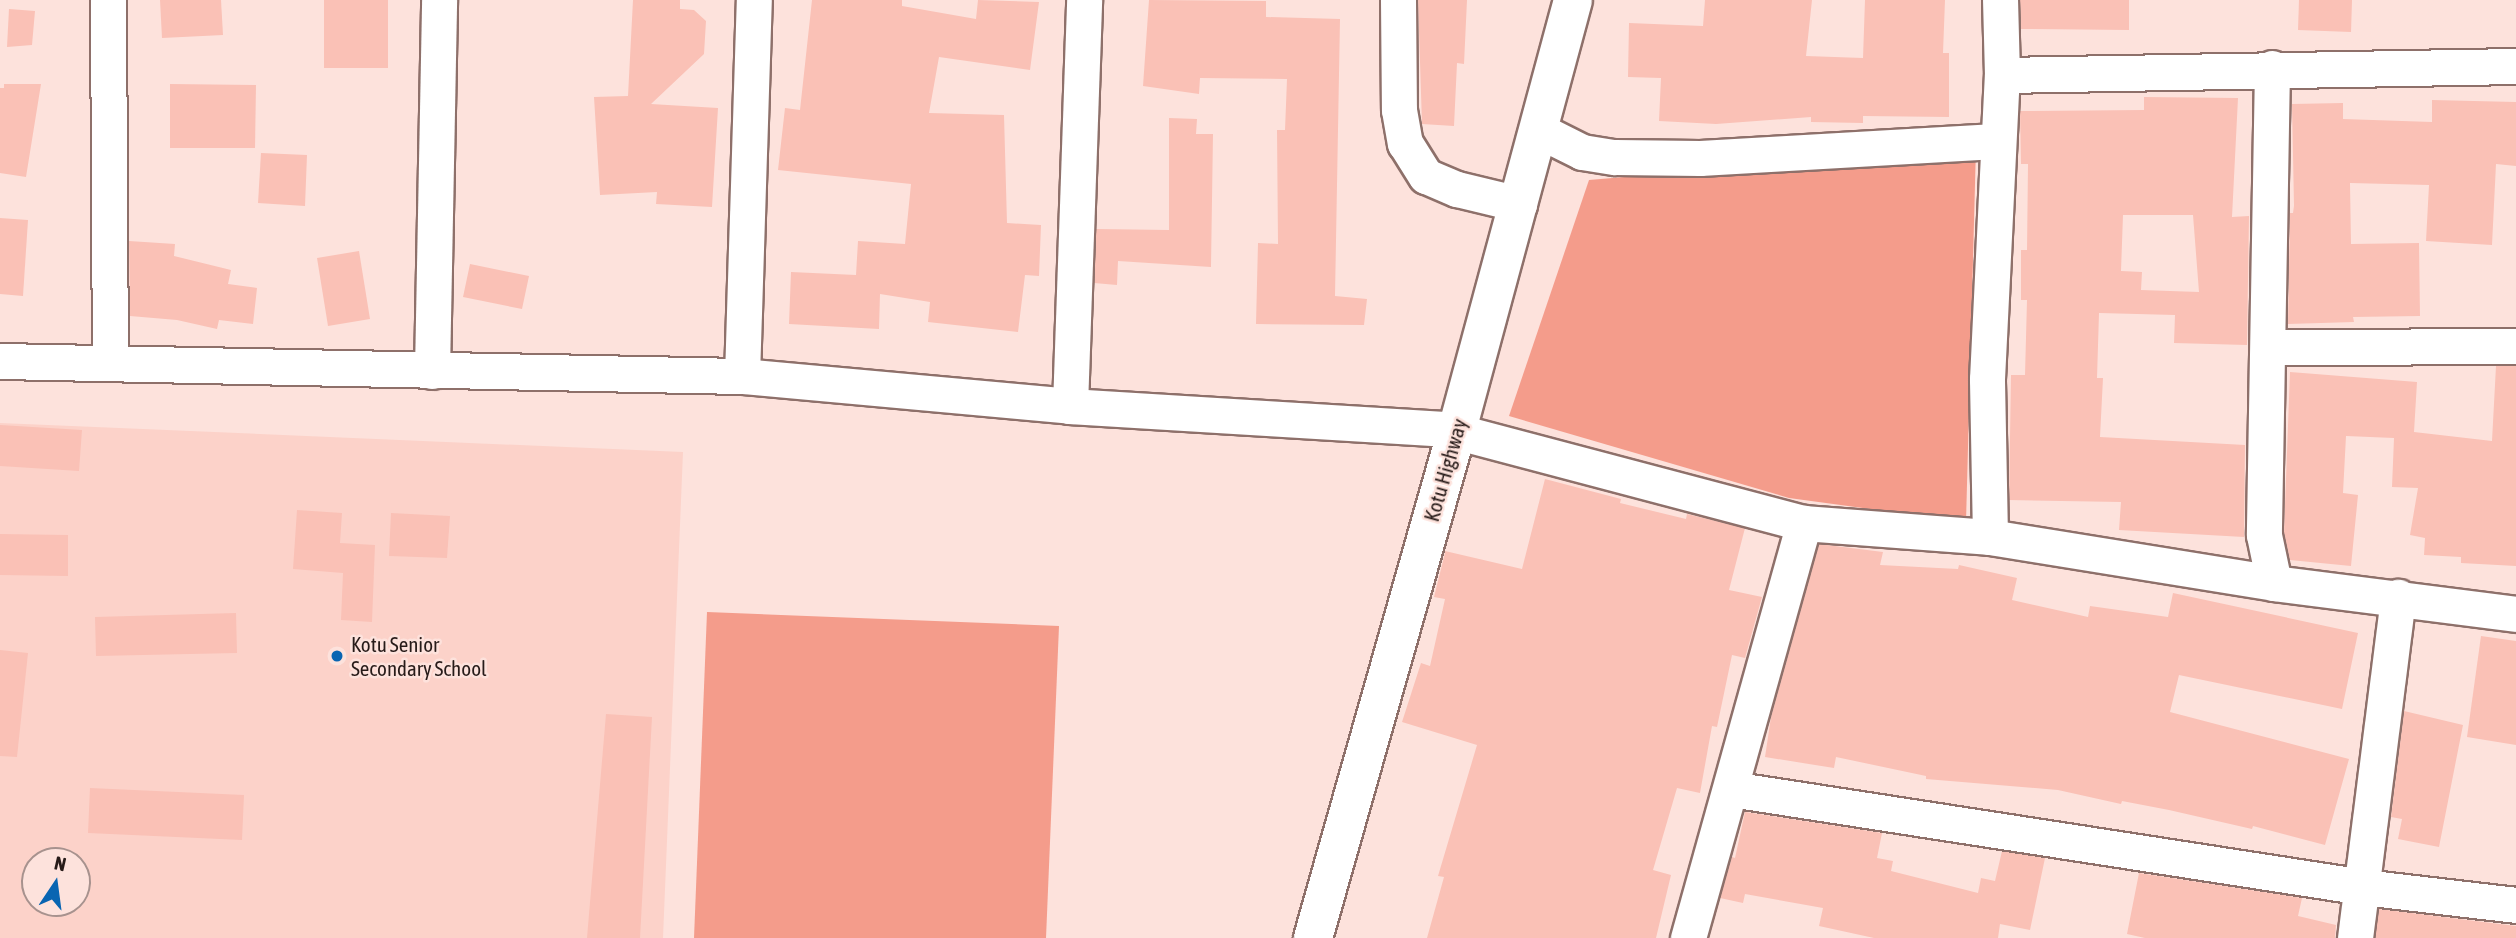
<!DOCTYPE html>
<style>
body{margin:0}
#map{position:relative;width:2516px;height:938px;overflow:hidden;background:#fde2dc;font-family:"Asap Condensed",sans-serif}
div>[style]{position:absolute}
.built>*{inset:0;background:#fcd2c9}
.green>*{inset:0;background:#f49c8b}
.building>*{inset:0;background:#fac1b6}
.roads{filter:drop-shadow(2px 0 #8e706a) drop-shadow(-2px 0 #8e706a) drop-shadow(0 2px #8e706a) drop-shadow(0 -2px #8e706a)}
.street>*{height:35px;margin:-17.5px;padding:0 17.5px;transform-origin:17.5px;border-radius:17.5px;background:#fff}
.secondary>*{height:38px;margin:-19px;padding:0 19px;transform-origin:19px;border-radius:19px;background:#fff}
.dots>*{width:19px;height:19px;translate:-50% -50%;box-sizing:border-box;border:4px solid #fde2dc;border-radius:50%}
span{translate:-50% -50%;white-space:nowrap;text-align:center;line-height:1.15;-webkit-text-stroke:5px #fde2dc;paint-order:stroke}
.street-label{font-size:21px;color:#271b19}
.poi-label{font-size:21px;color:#271b19}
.left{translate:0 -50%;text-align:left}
.north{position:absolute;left:21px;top:847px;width:70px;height:70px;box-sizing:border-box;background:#fde2dc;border:2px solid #a7928e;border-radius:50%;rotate:13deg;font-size:19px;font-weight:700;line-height:28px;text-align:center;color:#271b19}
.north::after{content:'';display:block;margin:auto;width:24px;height:32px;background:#0965b2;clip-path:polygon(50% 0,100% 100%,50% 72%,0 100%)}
</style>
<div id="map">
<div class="built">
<div style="clip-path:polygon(evenodd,0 423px,683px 452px,663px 938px,0 938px,0 423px,35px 861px,77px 861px,77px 903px,35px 903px,35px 861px)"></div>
</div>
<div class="green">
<div style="clip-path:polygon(1976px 147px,1966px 522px,1789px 498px,1509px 416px,1589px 180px)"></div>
<div style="clip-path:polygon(707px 612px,1059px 626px,1046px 938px,694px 938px)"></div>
</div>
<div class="building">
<div style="clip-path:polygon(160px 0,221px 0,223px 35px,162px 38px)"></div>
<div style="clip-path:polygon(324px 0,388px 0,388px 68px,324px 68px)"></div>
<div style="clip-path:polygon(633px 0,680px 0,680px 9px,694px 10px,706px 21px,704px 54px,651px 104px,718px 108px,712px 207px,656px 204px,657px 192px,600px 195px,594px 97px,628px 96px)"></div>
<div style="clip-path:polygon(812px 0,902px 0,902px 6px,976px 19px,978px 0,1039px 2px,1030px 70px,939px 57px,929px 113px,1004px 115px,1007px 223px,1041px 225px,1039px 276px,1025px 275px,1018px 332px,928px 322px,930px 302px,880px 294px,879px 329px,789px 324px,791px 272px,856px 275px,858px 241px,905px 244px,911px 184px,778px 170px,785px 108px,800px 110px)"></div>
<div style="clip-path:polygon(1149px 0,1266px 1px,1266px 17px,1340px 19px,1335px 296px,1367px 299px,1364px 325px,1256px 324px,1258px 243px,1278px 244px,1277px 130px,1285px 130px,1287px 79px,1200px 78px,1199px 94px,1143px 86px)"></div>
<div style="clip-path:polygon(1418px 0,1467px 0,1464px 64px,1457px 63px,1454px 126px,1422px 124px)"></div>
<div style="clip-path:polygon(1705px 0,1812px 0,1806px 56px,1863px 58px,1865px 0,1945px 0,1943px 53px,1949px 53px,1949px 117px,1863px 116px,1863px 123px,1811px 122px,1811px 117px,1716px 124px,1659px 121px,1661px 78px,1628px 77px,1629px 23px,1703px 26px)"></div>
<div style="clip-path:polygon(2020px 0,2129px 0,2129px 30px,2021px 29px)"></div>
<div style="clip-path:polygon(2299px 0,2352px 0,2351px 32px,2298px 30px)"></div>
<div style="clip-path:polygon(9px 9px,35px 11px,32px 45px,7px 47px)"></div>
<div style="clip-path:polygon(4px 84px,41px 84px,26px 177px,0 173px,0 88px,4px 88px)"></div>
<div style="clip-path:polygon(170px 84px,256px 85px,255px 148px,170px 148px)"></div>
<div style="clip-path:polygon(evenodd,2144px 97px,2238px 98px,2232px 217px,2249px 216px,2247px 345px,2174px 343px,2175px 315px,2099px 313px,2097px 378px,2103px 378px,2100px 437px,2245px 445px,2244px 537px,2119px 530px,2121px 502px,2009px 500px,2011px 375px,2025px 375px,2027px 300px,2021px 300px,2021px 250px,2027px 250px,2028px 164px,2021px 164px,2020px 111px,2144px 110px,2144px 97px,2123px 215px,2193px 215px,2199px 292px,2141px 290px,2142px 272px,2121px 271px,2123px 215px)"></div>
<div style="clip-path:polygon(2432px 100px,2516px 102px,2516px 166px,2496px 164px,2492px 245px,2426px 241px,2429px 185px,2350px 183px,2351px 244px,2419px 243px,2420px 316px,2353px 317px,2354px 322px,2288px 324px,2290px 213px,2293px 213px,2294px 206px,2292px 104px,2343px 103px,2343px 119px,2432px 122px)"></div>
<div style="clip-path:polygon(1169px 118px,1197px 119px,1196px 134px,1213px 134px,1211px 267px,1118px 261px,1117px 285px,1094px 283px,1096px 229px,1169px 230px)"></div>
<div style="clip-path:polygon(261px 153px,307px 155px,305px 206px,258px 203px)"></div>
<div style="clip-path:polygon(0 218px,28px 220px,23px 296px,0 294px)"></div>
<div style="clip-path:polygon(129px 241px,175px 244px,174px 256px,231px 270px,228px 284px,257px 288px,253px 324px,219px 320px,217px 329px,177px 320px,130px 316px)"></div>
<div style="clip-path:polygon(359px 251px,370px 319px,328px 326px,317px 258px)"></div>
<div style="clip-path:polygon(470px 264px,529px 276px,522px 309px,463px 297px)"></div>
<div style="clip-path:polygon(2496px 366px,2516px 366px,2516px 566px,2461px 563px,2461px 557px,2424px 555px,2425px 538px,2410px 535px,2418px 488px,2392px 487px,2394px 438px,2346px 436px,2343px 493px,2358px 495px,2351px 566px,2290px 560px,2284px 533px,2290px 372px,2417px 382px,2414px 432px,2492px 441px)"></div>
<div style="clip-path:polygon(0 425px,82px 430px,79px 471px,0 466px)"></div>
<div style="clip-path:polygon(1545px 479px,1621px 499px,1620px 503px,1686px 519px,1687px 514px,1745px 528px,1729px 590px,1762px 597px,1745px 658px,1732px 655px,1717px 727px,1712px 726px,1700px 793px,1677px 788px,1653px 870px,1671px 875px,1656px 938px,1427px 938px,1444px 877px,1438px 876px,1477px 745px,1402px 722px,1421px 663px,1430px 666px,1445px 599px,1434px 597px,1445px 553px,1445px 551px,1522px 569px)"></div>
<div style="clip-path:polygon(297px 510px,342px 513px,340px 543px,375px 545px,372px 622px,341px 620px,343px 573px,293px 569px)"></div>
<div style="clip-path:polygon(391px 513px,450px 516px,447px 558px,389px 556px)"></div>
<div style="clip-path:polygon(0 534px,68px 535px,68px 576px,0 575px)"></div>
<div style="clip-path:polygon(1819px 544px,1883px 552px,1880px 565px,1958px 569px,1959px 565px,2017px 578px,2012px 600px,2088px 617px,2090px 606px,2168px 617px,2173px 593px,2358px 633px,2342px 709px,2179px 675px,2170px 712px,2349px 759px,2325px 845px,2253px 826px,2252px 829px,2169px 810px,2122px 801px,2121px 804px,2058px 790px,1926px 779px,1926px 776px,1836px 757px,1834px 768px,1765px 757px,1771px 717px)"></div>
<div style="clip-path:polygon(236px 613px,237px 653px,96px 656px,95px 617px)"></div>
<div style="clip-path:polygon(2481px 636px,2516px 641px,2516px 745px,2467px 737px)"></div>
<div style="clip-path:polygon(0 650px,28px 653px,17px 757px,0 756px)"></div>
<div style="clip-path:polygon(2404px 711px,2463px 725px,2439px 847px,2398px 839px,2402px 819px,2391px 817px)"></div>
<div style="clip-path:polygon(606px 714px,652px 717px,640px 938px,587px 938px)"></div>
<div style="clip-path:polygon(90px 788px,244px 795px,242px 840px,88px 833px)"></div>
<div style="clip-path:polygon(1745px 812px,1882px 833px,1877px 858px,1893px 861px,1891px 871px,1978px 893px,1981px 878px,1995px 881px,2002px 851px,2045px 858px,2030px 930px,2000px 924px,1998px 938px,1874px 938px,1819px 926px,1823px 908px,1745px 894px,1743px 903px,1720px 898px,1732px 857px,1735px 858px)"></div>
<div style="clip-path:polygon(2139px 873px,2302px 898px,2298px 916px,2336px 925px,2335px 938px,2145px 938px,2127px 934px)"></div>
<div style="clip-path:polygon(2379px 909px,2516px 926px,2516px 938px,2375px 938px)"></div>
</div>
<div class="roads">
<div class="street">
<div style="left:108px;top:0;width:362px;rotate:89.7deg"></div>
<div style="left:1398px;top:0;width:110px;rotate:89.5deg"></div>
<div style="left:1399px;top:110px;width:34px;rotate:80deg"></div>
<div style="left:1405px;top:143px;width:39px;rotate:58deg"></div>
<div style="left:1426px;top:176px;width:34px;rotate:23deg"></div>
<div style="left:1457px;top:189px;width:64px;rotate:13.6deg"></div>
<div style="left:2272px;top:68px;width:467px;rotate:91deg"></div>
<div style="left:2264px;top:535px;width:49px;rotate:78.2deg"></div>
<div style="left:2002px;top:75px;width:514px;rotate:-1deg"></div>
<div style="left:1538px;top:130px;width:49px;rotate:26.6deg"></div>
<div style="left:1582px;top:152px;width:33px;rotate:9deg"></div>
<div style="left:1615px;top:157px;width:85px;rotate:0.7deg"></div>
<div style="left:1700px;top:158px;width:296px;rotate:-3.3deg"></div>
<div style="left:2269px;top:347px;width:247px;rotate:-0.2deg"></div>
<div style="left:0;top:361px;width:742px;rotate:1.16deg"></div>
<div style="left:742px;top:376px;width:329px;rotate:5.2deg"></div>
<div style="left:1070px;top:406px;width:378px;rotate:3.5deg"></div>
<div style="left:1447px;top:429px;width:369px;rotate:14.8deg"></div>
<div style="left:1804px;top:523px;width:187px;rotate:4.3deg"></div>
<div style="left:1990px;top:537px;width:288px;rotate:9.2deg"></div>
<div style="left:2274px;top:583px;width:244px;rotate:7.3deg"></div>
<div style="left:432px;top:371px;width:371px;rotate:-88.9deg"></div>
<div style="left:742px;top:376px;width:376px;rotate:-88.2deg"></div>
<div style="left:1070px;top:406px;width:406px;rotate:-88deg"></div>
<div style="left:1990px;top:537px;width:158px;rotate:-91.1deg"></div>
<div style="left:1987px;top:379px;width:304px;rotate:-87.2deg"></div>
<div style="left:2002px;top:75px;width:75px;rotate:-91.5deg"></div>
<div style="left:1731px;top:789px;width:640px;rotate:8.81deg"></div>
<div style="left:2363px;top:887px;width:154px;rotate:6.7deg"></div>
<div style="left:1688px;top:938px;width:431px;rotate:-74.4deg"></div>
<div style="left:2355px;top:938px;width:344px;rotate:-82.8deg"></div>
</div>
<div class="secondary">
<div style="left:1313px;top:938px;width:528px;rotate:-74.17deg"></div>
<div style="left:1457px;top:430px;width:445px;rotate:-74.9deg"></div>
</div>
</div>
<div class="dots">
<div style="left:337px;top:656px;background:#0965b2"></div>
</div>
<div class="street-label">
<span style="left:1445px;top:470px;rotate:-74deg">Kotu Highway</span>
</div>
<div class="poi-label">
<span class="left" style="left:351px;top:656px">Kotu Senior<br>Secondary School</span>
</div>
<div class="north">N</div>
</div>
